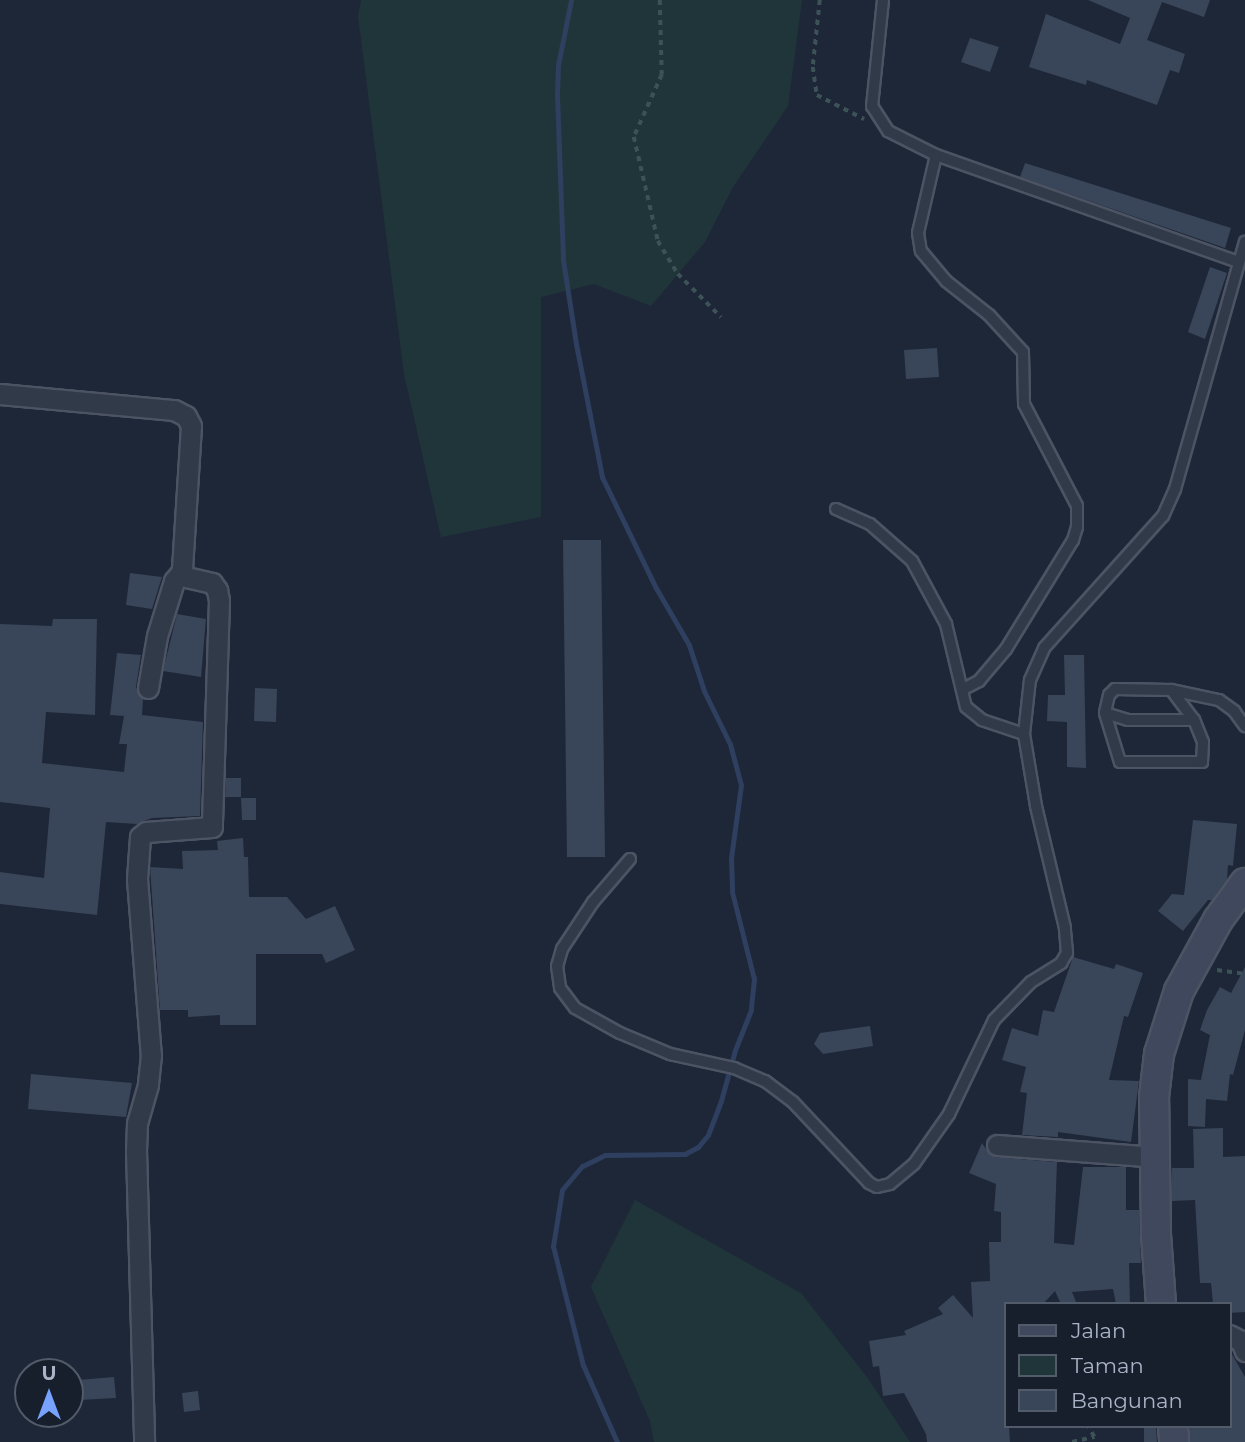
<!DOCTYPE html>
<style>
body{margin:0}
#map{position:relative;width:1245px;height:1442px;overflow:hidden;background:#1e2738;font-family:Montserrat,sans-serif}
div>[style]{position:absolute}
.green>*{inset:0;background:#203539}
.stream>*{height:5px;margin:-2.5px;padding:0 2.5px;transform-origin:2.5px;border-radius:2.5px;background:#2e3f5f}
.building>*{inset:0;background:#394559}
.path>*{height:3.5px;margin-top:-1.75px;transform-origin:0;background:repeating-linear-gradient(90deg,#3d5257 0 5px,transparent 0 10px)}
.roads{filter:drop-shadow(2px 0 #4c5464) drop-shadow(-2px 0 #4c5464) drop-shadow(0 2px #4c5464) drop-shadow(0 -2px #4c5464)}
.lane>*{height:10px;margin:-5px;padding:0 5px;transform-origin:5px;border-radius:5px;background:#313a49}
.street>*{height:19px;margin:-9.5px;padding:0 9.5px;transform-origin:9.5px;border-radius:9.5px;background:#313a49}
.secondary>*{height:28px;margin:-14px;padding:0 14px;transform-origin:14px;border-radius:14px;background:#3f485c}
span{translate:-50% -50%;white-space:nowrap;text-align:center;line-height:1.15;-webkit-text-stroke:5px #171f2d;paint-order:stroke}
.legend{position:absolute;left:1004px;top:1302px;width:228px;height:126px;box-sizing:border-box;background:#171f2d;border:2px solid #525b6a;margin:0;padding:9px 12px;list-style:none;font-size:21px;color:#abb4c6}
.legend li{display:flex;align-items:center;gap:14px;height:35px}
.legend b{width:35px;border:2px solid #525b6a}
.north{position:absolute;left:14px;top:1358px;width:70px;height:70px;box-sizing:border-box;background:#171f2d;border:2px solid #525b6a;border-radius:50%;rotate:0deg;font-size:19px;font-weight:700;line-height:28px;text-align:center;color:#abb4c6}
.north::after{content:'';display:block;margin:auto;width:24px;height:32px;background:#77a3ff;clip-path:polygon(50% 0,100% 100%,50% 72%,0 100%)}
</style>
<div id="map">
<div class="green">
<div style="clip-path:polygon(361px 0,802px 0,788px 106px,733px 187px,705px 242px,651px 306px,594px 284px,541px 297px,541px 517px,441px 537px,404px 374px,358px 16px)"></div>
<div style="clip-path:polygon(635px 1200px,801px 1293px,867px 1377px,910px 1442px,654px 1442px,650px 1421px,591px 1287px)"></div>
</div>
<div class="stream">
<div style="left:571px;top:0;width:66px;rotate:101.3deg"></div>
<div style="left:558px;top:65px;width:30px;rotate:92deg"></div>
<div style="left:557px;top:95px;width:165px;rotate:87.9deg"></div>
<div style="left:563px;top:260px;width:85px;rotate:81.2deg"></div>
<div style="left:576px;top:344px;width:136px;rotate:78.9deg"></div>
<div style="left:602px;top:477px;width:123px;rotate:64.1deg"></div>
<div style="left:656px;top:588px;width:66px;rotate:59.9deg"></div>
<div style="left:689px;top:645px;width:48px;rotate:71.9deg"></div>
<div style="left:704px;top:691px;width:59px;rotate:63.9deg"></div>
<div style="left:730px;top:744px;width:42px;rotate:75deg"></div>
<div style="left:741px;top:785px;width:74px;rotate:97.8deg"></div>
<div style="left:731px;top:858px;width:34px;rotate:88deg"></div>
<div style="left:732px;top:892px;width:90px;rotate:75.8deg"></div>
<div style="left:754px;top:979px;width:31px;rotate:96deg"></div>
<div style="left:751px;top:1010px;width:43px;rotate:111.8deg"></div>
<div style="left:735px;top:1050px;width:53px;rotate:105.4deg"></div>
<div style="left:721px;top:1101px;width:36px;rotate:111deg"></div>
<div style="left:708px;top:1135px;width:16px;rotate:130deg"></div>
<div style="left:698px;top:1147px;width:15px;rotate:152deg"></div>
<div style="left:685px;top:1154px;width:80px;rotate:179.3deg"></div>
<div style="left:605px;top:1155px;width:25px;rotate:154deg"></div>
<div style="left:582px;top:1166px;width:31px;rotate:130deg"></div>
<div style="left:562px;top:1190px;width:57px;rotate:99.1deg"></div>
<div style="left:553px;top:1246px;width:123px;rotate:75.9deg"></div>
<div style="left:583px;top:1365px;width:84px;rotate:66.2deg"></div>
</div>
<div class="building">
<div style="clip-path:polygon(1088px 0,1210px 0,1204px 17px,1162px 2px,1147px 40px,1185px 54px,1179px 73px,1170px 70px,1157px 105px,1087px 80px,1086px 85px,1029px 67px,1046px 14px,1120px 44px,1130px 18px)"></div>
<div style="clip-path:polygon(970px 38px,999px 47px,990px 72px,961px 62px)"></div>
<div style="clip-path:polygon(1025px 163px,1231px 228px,1225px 248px,1020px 177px)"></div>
<div style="clip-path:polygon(1210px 267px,1227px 273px,1205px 339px,1188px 332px)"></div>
<div style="clip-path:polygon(937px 348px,939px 377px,906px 379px,904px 350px)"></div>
<div style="clip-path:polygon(563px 540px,601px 540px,605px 857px,567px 857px)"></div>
<div style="clip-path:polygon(130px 573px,162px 577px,152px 609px,126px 605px)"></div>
<div style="clip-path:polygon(177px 614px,206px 619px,201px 677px,163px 671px)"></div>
<div style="clip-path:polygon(53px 619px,97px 619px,95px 715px,46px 712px,42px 763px,124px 772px,127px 744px,119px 744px,124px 716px,110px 715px,117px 653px,141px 655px,136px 687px,143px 699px,142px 715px,203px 722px,200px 816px,152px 818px,137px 824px,106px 822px,97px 915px,0 904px,0 872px,44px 878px,50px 808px,0 802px,0 624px,52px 626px)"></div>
<div style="clip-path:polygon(1064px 655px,1084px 655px,1086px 768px,1067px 767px,1067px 722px,1047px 721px,1048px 695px,1065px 695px)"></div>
<div style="clip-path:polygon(255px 688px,277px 689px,276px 722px,254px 721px)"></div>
<div style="clip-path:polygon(226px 778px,241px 778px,241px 797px,225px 797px)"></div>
<div style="clip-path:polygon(241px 798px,256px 798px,256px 820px,242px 820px)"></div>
<div style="clip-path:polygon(1193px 820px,1237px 824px,1233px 866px,1228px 865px,1227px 879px,1212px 900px,1208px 900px,1183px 931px,1158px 911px,1172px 894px,1184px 895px)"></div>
<div style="clip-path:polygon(243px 838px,244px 857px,248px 857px,249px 897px,287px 897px,306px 919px,335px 906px,355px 950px,326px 963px,322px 954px,256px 954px,256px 1025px,220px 1025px,220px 1015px,188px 1017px,188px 1010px,160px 1010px,150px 867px,183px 869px,182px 851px,218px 850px,217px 841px)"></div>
<div style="clip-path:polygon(1073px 957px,1114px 969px,1116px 964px,1143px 973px,1128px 1017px,1124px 1016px,1109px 1080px,1139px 1081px,1131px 1142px,1058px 1132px,1058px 1137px,1022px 1135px,1027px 1093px,1020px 1092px,1026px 1067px,1002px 1060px,1012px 1028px,1038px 1036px,1043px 1010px,1054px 1012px)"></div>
<div style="clip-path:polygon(1245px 967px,1245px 1030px,1233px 1075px,1230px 1074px,1227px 1101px,1206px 1099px,1205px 1127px,1188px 1126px,1188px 1079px,1201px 1080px,1210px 1035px,1200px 1030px,1207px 1010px,1220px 987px,1231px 993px)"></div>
<div style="clip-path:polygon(870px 1026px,873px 1046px,823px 1054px,814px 1044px,820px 1033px)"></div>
<div style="clip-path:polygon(31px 1074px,132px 1083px,126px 1117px,28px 1109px)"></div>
<div style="clip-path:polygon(1223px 1128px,1223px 1157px,1245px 1156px,1245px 1312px,1229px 1313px,1229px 1304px,1213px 1304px,1211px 1283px,1200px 1283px,1195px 1200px,1172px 1201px,1172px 1168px,1194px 1168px,1193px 1129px)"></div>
<div style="clip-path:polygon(982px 1143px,990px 1155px,995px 1157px,1057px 1162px,1054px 1243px,1074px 1245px,1083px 1167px,1126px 1167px,1126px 1210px,1139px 1210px,1141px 1263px,1129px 1263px,1130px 1304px,1116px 1304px,1113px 1289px,1072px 1292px,1077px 1304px,1061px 1304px,1055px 1291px,1043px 1304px,1005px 1304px,1005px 1426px,1009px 1426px,1010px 1442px,927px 1442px,926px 1434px,904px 1393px,883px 1396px,879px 1366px,873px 1367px,869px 1341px,906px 1335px,904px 1331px,943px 1314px,938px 1308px,953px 1295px,973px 1318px,971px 1282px,990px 1281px,989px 1242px,1001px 1242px,1001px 1212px,994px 1211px,996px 1184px,969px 1173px)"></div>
<div style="clip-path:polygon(1229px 1349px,1245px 1377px,1245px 1442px,1190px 1442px,1190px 1426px,1229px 1426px)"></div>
<div style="clip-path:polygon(114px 1377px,116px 1398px,79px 1400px,78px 1380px)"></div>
<div style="clip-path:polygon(198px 1391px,200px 1410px,184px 1412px,182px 1393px)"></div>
<div style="clip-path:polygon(1144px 1426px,1156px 1426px,1157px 1442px,1144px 1442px)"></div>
</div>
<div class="path">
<div style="left:660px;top:0;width:75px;rotate:88.5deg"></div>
<div style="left:662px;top:75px;width:68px;rotate:114.3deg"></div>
<div style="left:634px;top:137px;width:107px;rotate:77deg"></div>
<div style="left:658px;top:241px;width:39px;rotate:59deg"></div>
<div style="left:678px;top:274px;width:61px;rotate:45deg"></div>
<div style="left:820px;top:0;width:67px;rotate:96deg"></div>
<div style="left:813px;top:67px;width:28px;rotate:82deg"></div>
<div style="left:817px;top:95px;width:53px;rotate:27.1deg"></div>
<div style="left:1217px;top:970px;width:28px;rotate:8deg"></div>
<div style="left:1072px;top:1442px;width:23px;rotate:-13deg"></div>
<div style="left:1094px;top:1437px;width:13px;rotate:-119deg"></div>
</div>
<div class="roads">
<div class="lane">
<div style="left:883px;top:0;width:107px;rotate:95.9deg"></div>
<div style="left:872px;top:106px;width:30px;rotate:57deg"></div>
<div style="left:888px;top:131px;width:54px;rotate:26.6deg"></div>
<div style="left:936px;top:155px;width:320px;rotate:19.5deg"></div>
<div style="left:936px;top:155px;width:80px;rotate:103deg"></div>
<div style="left:918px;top:233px;width:18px;rotate:81deg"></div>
<div style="left:921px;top:251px;width:39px;rotate:50deg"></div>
<div style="left:946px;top:281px;width:55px;rotate:38.3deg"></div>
<div style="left:989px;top:315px;width:50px;rotate:47.4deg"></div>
<div style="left:1023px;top:352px;width:52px;rotate:88.9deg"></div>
<div style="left:1024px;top:404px;width:115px;rotate:62.5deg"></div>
<div style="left:1077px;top:506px;width:21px;rotate:90deg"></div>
<div style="left:1077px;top:527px;width:14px;rotate:107deg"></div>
<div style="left:1073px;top:540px;width:128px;rotate:121.6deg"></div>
<div style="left:1006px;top:649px;width:42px;rotate:130.2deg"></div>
<div style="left:979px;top:681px;width:18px;rotate:153deg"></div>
<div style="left:836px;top:509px;width:37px;rotate:24deg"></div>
<div style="left:870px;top:524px;width:56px;rotate:41.4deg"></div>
<div style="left:912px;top:561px;width:72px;rotate:61.6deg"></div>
<div style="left:946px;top:624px;width:85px;rotate:76.5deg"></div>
<div style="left:966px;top:707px;width:21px;rotate:39deg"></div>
<div style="left:982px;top:720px;width:44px;rotate:18.4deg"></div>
<div style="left:1171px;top:690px;width:49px;rotate:11.8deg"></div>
<div style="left:1219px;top:700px;width:19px;rotate:36deg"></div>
<div style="left:1234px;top:711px;width:19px;rotate:54deg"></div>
<div style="left:1105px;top:713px;width:24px;rotate:17deg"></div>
<div style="left:1128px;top:720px;width:66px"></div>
<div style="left:1194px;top:720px;width:38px;rotate:-127deg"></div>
<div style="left:1171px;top:690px;width:56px;rotate:-179deg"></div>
<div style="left:1115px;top:689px;width:8px;rotate:135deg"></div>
<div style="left:1109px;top:695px;width:18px;rotate:103deg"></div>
<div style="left:1105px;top:713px;width:51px;rotate:73deg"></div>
<div style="left:1120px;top:762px;width:82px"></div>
<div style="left:1202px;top:762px;width:20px;rotate:-87deg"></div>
<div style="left:1203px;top:742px;width:24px;rotate:-112deg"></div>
<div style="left:630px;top:859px;width:57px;rotate:130.7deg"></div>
<div style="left:593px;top:902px;width:56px;rotate:123.4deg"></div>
<div style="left:562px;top:949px;width:18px;rotate:106deg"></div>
<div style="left:557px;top:966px;width:22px;rotate:82deg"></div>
<div style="left:560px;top:988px;width:25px;rotate:53deg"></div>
<div style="left:575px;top:1008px;width:51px;rotate:29.1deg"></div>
<div style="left:620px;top:1033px;width:54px;rotate:22.8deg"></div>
<div style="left:670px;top:1054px;width:66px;rotate:12.3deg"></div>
<div style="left:734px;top:1068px;width:34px;rotate:23deg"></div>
<div style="left:765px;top:1081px;width:35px;rotate:37deg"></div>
<div style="left:793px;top:1102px;width:111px;rotate:46.8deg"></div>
<div style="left:869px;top:1183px;width:9px;rotate:27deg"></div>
<div style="left:877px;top:1187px;width:13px;rotate:-13deg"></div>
<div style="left:890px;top:1184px;width:31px;rotate:-40deg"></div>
<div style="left:914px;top:1164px;width:61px;rotate:-55deg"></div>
<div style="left:949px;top:1114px;width:104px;rotate:-64.4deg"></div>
<div style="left:994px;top:1020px;width:53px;rotate:-45.8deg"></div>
<div style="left:1031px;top:982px;width:36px;rotate:-32deg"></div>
<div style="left:1061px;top:963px;width:12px;rotate:-59deg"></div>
<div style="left:1067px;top:953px;width:25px;rotate:-95deg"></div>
<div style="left:1065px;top:928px;width:125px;rotate:-103.4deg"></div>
<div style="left:1036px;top:806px;width:73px;rotate:-99.5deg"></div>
<div style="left:1024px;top:734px;width:54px;rotate:-83.7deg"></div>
<div style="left:1030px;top:680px;width:35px;rotate:-66deg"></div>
<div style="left:1044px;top:648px;width:178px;rotate:-48deg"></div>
<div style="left:1163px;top:516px;width:30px;rotate:-66deg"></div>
<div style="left:1175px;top:489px;width:257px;rotate:-74.2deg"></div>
</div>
<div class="street">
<div style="left:0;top:394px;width:175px;rotate:5.3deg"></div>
<div style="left:174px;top:410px;width:13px;rotate:27deg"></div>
<div style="left:186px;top:416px;width:11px;rotate:63deg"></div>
<div style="left:191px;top:426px;width:145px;rotate:93.6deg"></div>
<div style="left:182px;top:571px;width:7px;rotate:56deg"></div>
<div style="left:186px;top:577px;width:27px;rotate:13deg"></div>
<div style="left:212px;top:583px;width:9px;rotate:54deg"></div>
<div style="left:217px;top:590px;width:10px;rotate:79deg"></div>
<div style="left:219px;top:600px;width:227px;rotate:91.8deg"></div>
<div style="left:212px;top:827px;width:66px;rotate:175.7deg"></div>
<div style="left:146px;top:832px;width:8px;rotate:140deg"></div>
<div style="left:140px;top:837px;width:42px;rotate:94.1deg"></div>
<div style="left:137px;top:879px;width:177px;rotate:85.5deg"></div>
<div style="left:151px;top:1055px;width:30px;rotate:96deg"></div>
<div style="left:148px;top:1085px;width:40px;rotate:106deg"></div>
<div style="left:137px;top:1123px;width:27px;rotate:92deg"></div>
<div style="left:136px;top:1150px;width:292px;rotate:88.4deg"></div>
<div style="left:148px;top:688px;width:53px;rotate:-80.2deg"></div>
<div style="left:157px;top:636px;width:58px;rotate:-72.8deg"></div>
<div style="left:174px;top:581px;width:13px;rotate:-51deg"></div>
<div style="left:997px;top:1145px;width:159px;rotate:4.3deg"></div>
<div style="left:1229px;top:1335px;width:13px;rotate:27deg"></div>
<div style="left:1241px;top:1341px;width:11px;rotate:68deg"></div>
</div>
<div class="secondary">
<div style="left:1161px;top:1304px;width:70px;rotate:-94.1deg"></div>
<div style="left:1156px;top:1234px;width:137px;rotate:-90.8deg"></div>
<div style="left:1154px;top:1097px;width:43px;rotate:-83.4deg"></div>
<div style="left:1159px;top:1054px;width:66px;rotate:-72.4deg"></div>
<div style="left:1179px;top:991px;width:81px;rotate:-61.2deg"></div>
<div style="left:1218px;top:920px;width:46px;rotate:-53.9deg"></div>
<div style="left:1173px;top:1426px;width:16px;rotate:86deg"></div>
</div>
</div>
<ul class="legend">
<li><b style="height:9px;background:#3f485c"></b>Jalan</li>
<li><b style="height:19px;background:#203539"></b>Taman</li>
<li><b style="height:19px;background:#394559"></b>Bangunan</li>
</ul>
<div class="north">U</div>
</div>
